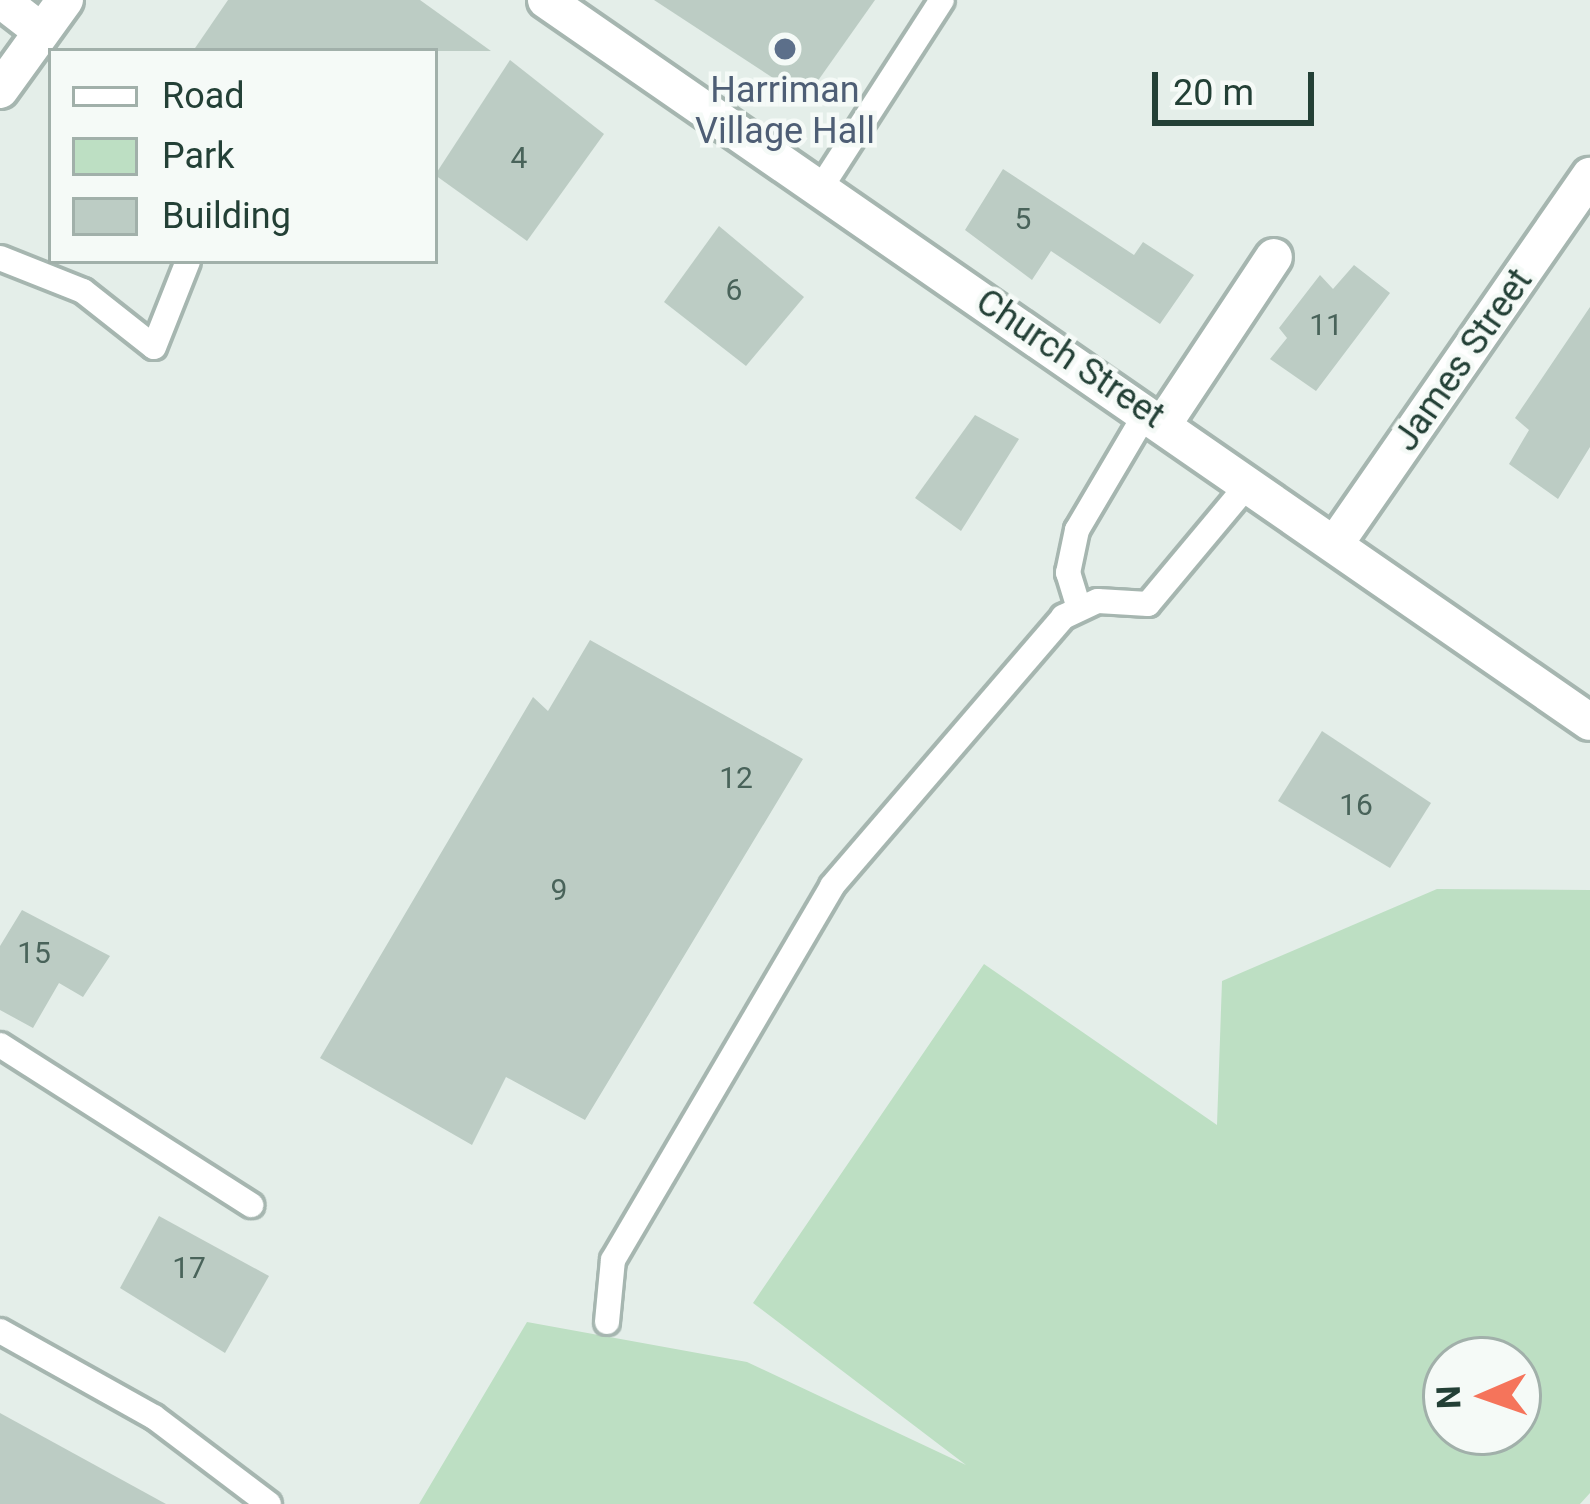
<!DOCTYPE html>
<style>
body{margin:0}
#map{position:relative;width:1590px;height:1504px;overflow:hidden;background:#e4eee9;font-family:Roboto,sans-serif}
div>[style]{position:absolute}
.green>*{inset:0;background:#bddfc3}
.building>*{inset:0;background:#bcccc4}
.roads{filter:drop-shadow(3px 0 #a6b6b0) drop-shadow(-3px 0 #a6b6b0) drop-shadow(0 3px #a6b6b0) drop-shadow(0 -3px #a6b6b0)}
.service>*{height:24px;margin:-12px;padding:0 12px;transform-origin:12px;border-radius:12px;background:#fff}
.minor>*{height:36px;margin:-18px;padding:0 18px;transform-origin:18px;border-radius:18px;background:#fff}
.tertiary>*{height:36px;margin:-18px;padding:0 18px;transform-origin:18px;border-radius:18px;background:#fff}
.dots>*{width:33px;height:33px;translate:-50% -50%;box-sizing:border-box;border:6px solid #f5faf7;border-radius:50%}
span{translate:-50% -50%;white-space:nowrap;text-align:center;line-height:1.15;-webkit-text-stroke:9px #f5faf7;paint-order:stroke}
.number-label{font-size:30px;color:#49635a}
.number-label span{-webkit-text-stroke-width:0}
.service-label{font-size:36px;color:#4e5e75}
.street-label{font-size:36px;color:#234036}
.legend{position:absolute;left:48px;top:48px;width:390px;height:216px;box-sizing:border-box;background:#f5faf7;border:3px solid #a1b0aa;margin:0;padding:15px 21px;list-style:none;font-size:36px;color:#234036}
.legend li{display:flex;align-items:center;gap:24px;height:60px}
.legend b{width:60px;border:3px solid #a1b0aa}
.north{position:absolute;left:1422px;top:1336px;width:120px;height:120px;box-sizing:border-box;background:#f5faf7;border:3px solid #a1b0aa;border-radius:50%;rotate:268deg;font-size:33px;font-weight:700;line-height:48px;text-align:center;color:#234036}
.north::after{content:'';display:block;margin:auto;width:42px;height:54px;background:#f5745b;clip-path:polygon(50% 0,100% 100%,50% 72%,0 100%)}
.scale{position:absolute;left:1152px;top:72px;width:162px;height:54px;box-sizing:border-box;border:6px solid #234036;border-top:0;padding-left:15px;font-size:36px;line-height:42px;white-space:nowrap;color:#234036;-webkit-text-stroke:9px #f5faf7;paint-order:stroke}
</style>
<div id="map">
<div class="green">
<div style="clip-path:polygon(evenodd,1437px 889px,1590px 890px,1590px 1493px,1580px 1504px,419px 1504px,527px 1322px,747px 1362px,966px 1465px,753px 1303px,984px 964px,1217px 1125px,1222px 981px,1437px 889px,1446px 1360px,1518px 1360px,1518px 1432px,1446px 1432px,1446px 1360px)"></div>
</div>
<div class="building">
<div style="clip-path:polygon(228px 0,420px 0,491px 51px,193px 51px)"></div>
<div style="clip-path:polygon(654px 0,875px 0,805px 99px)"></div>
<div style="clip-path:polygon(510px 60px,604px 134px,527px 241px,435px 175px)"></div>
<div style="clip-path:polygon(1003px 169px,1134px 255px,1143px 242px,1194px 275px,1160px 324px,1051px 251px,1032px 280px,965px 230px)"></div>
<div style="clip-path:polygon(719px 226px,804px 297px,746px 366px,664px 302px)"></div>
<div style="clip-path:polygon(1354px 265px,1390px 293px,1316px 391px,1270px 359px,1287px 338px,1279px 328px,1320px 275px,1333px 289px)"></div>
<div style="clip-path:polygon(1590px 307px,1590px 447px,1558px 499px,1509px 464px,1529px 430px,1515px 418px)"></div>
<div style="clip-path:polygon(975px 415px,1019px 439px,961px 531px,915px 498px)"></div>
<div style="clip-path:polygon(590px 640px,803px 759px,585px 1120px,506px 1077px,472px 1145px,320px 1058px,533px 697px,548px 711px)"></div>
<div style="clip-path:polygon(1322px 731px,1431px 803px,1390px 868px,1278px 801px)"></div>
<div style="clip-path:polygon(22px 910px,110px 956px,83px 997px,59px 983px,33px 1028px,0 1010px,0 946px)"></div>
<div style="clip-path:polygon(159px 1216px,269px 1276px,225px 1353px,120px 1288px)"></div>
<div style="clip-path:polygon(0 1413px,166px 1504px,0 1504px)"></div>
</div>
<div class="roads">
<div class="service">
<div style="left:822px;top:186px;width:221px;rotate:-57.2deg"></div>
<div style="left:0;top:258px;width:89px;rotate:21.7deg"></div>
<div style="left:83px;top:291px;width:90px;rotate:38.3deg"></div>
<div style="left:154px;top:347px;width:92px;rotate:-68.4deg"></div>
<div style="left:1078px;top:605px;width:34px;rotate:-107deg"></div>
<div style="left:1068px;top:573px;width:44px;rotate:-78.2deg"></div>
<div style="left:1077px;top:530px;width:138px;rotate:-59.5deg"></div>
<div style="left:0;top:1045px;width:298px;rotate:32.5deg"></div>
<div style="left:607px;top:1322px;width:62px;rotate:-84.5deg"></div>
<div style="left:613px;top:1260px;width:433px;rotate:-59.6deg"></div>
<div style="left:832px;top:886px;width:355px;rotate:-49.3deg"></div>
<div style="left:1063px;top:617px;width:38px;rotate:-25deg"></div>
<div style="left:1098px;top:601px;width:50px;rotate:3.4deg"></div>
<div style="left:1148px;top:604px;width:158px;rotate:-50.1deg"></div>
<div style="left:0;top:1331px;width:176px;rotate:29.2deg"></div>
<div style="left:154px;top:1417px;width:144px;rotate:37.1deg"></div>
</div>
<div class="minor">
<div style="left:1px;top:0;width:49px;rotate:37.6deg"></div>
<div style="left:1164px;top:423px;width:199px;rotate:-56.5deg"></div>
<div style="left:1335px;top:544px;width:448px;rotate:-55.3deg"></div>
</div>
<div class="tertiary">
<div style="left:546px;top:0;width:1269px;rotate:34.67deg"></div>
<div style="left:0;top:90px;width:111px;rotate:-54.2deg"></div>
</div>
</div>
<div class="dots">
<div style="left:785px;top:49px;background:#5c6f8a"></div>
</div>
<div class="number-label">
<span style="left:519px;top:158px">4</span>
<span style="left:1023px;top:219px">5</span>
<span style="left:734px;top:290px">6</span>
<span style="left:1326px;top:325px">11</span>
<span style="left:736px;top:778px">12</span>
<span style="left:1356px;top:805px">16</span>
<span style="left:559px;top:890px">9</span>
<span style="left:34px;top:953px">15</span>
<span style="left:189px;top:1268px">17</span>
</div>
<div class="service-label">
<span style="left:785px;top:111px">Harriman<br>Village Hall</span>
</div>
<div class="street-label">
<span style="left:1070px;top:359px;rotate:34deg">Church Street</span>
<span style="left:1463px;top:360px;rotate:-55deg">James Street</span>
</div>
<ul class="legend">
<li><b style="height:15px;background:#fff"></b>Road</li>
<li><b style="height:33px;background:#bddfc3"></b>Park</li>
<li><b style="height:33px;background:#bcccc4"></b>Building</li>
</ul>
<div class="north">N</div>
<div class="scale">20 m</div>
</div>
